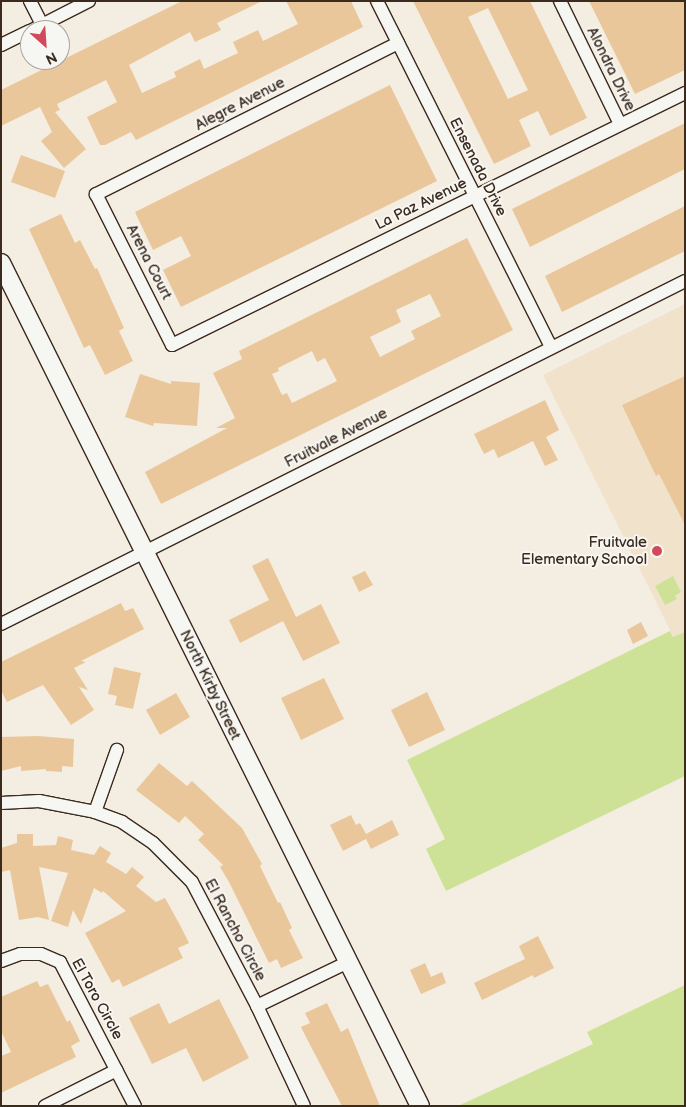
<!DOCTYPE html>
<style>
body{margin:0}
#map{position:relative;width:686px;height:1107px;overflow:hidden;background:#f4ede1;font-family:"Balsamiq Sans",sans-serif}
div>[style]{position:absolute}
.built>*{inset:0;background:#f1e2cc}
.green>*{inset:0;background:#cde297}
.building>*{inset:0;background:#eac79b}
.roads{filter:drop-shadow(1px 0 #3b2a1e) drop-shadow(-1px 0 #3b2a1e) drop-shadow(0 1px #3b2a1e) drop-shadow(0 -1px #3b2a1e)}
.street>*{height:12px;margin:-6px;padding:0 6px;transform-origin:6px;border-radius:6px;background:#f6f6f2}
.secondary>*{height:18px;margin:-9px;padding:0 9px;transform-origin:9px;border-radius:9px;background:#f6f6f2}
.dots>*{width:14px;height:14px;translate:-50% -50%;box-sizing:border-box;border:2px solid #f6f6f2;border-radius:50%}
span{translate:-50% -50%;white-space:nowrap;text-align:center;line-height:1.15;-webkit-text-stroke:4px #f6f6f2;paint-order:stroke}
.street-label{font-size:15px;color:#3b2a1e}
.poi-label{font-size:15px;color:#3b2a1e}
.right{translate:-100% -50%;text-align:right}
.frame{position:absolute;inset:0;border:2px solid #3b2a1e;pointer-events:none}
.north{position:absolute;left:20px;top:20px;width:50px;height:50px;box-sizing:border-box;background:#f6f6f2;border:1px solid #aba49d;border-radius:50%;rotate:154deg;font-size:14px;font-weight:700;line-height:20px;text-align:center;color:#3b2a1e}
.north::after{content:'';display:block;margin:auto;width:18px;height:22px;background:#d1495b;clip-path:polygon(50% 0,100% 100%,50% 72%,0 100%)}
</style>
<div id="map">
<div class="built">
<div style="clip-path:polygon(685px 304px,685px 660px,543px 375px)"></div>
</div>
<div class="green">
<div style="clip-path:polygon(673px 576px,681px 592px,675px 596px,677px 599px,665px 605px,655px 586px)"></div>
<div style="clip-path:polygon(670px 631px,673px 637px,685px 632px,685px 776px,446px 891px,426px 849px,445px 839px,407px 760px)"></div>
<div style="clip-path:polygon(685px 985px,685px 1106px,458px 1106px,593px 1044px,587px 1032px)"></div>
</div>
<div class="building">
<div style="clip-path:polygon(182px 1px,262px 1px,217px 23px,221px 30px,195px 42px,190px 32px,129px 65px,142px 93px,176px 77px,174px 72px,200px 59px,204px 69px,238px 53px,233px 42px,258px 30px,263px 41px,298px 24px,286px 1px,351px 1px,363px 27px,136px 140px,131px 132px,105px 145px,100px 145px,87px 117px,117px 102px,106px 80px,57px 104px,60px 110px,55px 112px,86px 149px,64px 168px,41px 141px,52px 132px,40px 107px,1px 126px,1px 90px)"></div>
<div style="clip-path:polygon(evenodd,413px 1px,530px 1px,587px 118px,550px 136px,538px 111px,519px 120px,531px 146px,494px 164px,413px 1px,488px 8px,528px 90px,508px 99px,468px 17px,488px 8px)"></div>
<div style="clip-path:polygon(589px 1px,685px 1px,685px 70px,635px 94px)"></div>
<div style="clip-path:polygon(390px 85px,437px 181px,181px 307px,163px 270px,191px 256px,181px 236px,153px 250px,135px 212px)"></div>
<div style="clip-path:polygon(685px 123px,685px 169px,530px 247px,512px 209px)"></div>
<div style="clip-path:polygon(21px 155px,65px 171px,55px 198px,11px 182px)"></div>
<div style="clip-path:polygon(685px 206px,685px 251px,562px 312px,545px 276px)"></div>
<div style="clip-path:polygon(61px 214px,75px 243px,80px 240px,95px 269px,97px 268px,124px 328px,119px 331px,133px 361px,105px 375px,90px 345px,84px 348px,29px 229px)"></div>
<div style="clip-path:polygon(evenodd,467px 238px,513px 330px,161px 504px,145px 472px,227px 428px,216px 428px,235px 418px,213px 373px,242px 359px,239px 351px,467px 238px,430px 294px,441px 316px,411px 331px,415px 339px,380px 357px,370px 337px,401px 322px,396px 310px,430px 294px,467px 238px,312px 351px,317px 362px,325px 358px,337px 381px,292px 403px,287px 393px,282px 395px,272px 374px,279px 371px,278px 368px,312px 351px)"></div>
<div style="clip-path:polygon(140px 374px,171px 384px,171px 381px,200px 383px,197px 426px,154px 423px,153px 426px,125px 417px)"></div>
<div style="clip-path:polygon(685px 376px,685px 525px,659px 474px,656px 476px,622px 405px)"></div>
<div style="clip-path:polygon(545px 400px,559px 430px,546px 437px,558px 460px,545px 466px,533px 441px,498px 458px,494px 449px,484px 454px,474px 434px)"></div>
<div style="clip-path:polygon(268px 558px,296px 617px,321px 604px,340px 643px,303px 661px,283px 621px,240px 643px,229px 620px,269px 600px,252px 566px)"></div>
<div style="clip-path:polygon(365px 571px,373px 585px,359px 592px,352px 577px)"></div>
<div style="clip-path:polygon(121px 603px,125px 611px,133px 608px,144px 629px,81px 661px,86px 662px,74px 668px,88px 690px,79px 687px,94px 710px,71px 725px,43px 685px,7px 702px,1px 690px,1px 662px)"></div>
<div style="clip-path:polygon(641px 622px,648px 636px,633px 644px,627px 630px)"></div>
<div style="clip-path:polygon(114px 667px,141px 673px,133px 709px,115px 705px,117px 696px,108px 694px)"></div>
<div style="clip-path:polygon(324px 678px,344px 719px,301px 740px,281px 698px)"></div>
<div style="clip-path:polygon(427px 692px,445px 730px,409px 747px,391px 710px)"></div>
<div style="clip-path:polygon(176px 693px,190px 717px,160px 735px,146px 710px)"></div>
<div style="clip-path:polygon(38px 736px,74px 739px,73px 767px,62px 766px,62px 772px,46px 771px,46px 769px,21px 771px,21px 766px,1px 771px,1px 737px)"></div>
<div style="clip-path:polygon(159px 763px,187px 786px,192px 781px,242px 828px,262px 864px,260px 866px,278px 903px,280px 902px,292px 928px,289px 930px,303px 958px,281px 968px,277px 959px,269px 963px,229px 882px,220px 867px,223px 865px,198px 840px,204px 834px,185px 816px,179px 823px,136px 790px)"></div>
<div style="clip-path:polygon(351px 815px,356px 825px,360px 823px,366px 834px,392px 820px,399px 835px,371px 849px,366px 839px,343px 851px,330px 825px)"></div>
<div style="clip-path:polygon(17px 834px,33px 834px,33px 846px,56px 845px,58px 836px,73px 840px,71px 850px,94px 855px,100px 846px,111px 853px,106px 862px,126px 874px,132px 867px,144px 877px,136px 886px,156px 902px,165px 898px,181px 927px,189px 943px,178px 948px,183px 958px,123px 987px,119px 979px,112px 983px,85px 933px,126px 911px,103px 891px,102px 893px,94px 888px,81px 924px,73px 910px,68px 927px,51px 921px,68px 873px,39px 867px,49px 920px,38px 917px,19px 920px,10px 870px,1px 872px,1px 848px,17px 843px)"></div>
<div style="clip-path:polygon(538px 936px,554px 968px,534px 978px,533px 975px,482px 1000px,474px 983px,525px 959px,519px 946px)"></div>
<div style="clip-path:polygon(425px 963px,431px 977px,442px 972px,446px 983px,421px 994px,410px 970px)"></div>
<div style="clip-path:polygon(37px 981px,40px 987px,48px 984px,67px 1022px,70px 1020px,80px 1041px,71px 1046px,76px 1057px,1px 1093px,1px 1056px,11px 1052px,1px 1031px,1px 997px)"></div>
<div style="clip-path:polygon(219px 999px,249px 1058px,203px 1082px,186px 1048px,152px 1064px,129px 1018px,159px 1003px,169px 1024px)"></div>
<div style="clip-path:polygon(327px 1003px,341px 1032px,348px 1028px,380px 1106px,342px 1106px,308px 1041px,301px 1027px,310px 1023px,305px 1013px)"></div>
</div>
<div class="roads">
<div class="street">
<div style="left:30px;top:1px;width:27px;rotate:63deg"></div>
<div style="left:377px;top:1px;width:387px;rotate:63.3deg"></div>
<div style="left:560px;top:1px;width:137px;rotate:64deg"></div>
<div style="left:32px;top:30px;width:64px;rotate:-27deg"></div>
<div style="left:398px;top:43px;width:338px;rotate:153.4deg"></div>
<div style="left:96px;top:194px;width:169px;rotate:63.3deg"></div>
<div style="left:172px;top:345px;width:572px;rotate:-26.16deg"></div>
<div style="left:1px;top:45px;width:32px;rotate:-26deg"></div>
<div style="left:1px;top:624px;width:765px;rotate:-26.63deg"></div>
<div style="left:1px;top:803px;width:38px;rotate:-3deg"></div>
<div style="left:39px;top:801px;width:57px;rotate:11.1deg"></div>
<div style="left:95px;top:812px;width:29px;rotate:20deg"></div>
<div style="left:122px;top:822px;width:37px;rotate:34deg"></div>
<div style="left:153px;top:843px;width:55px;rotate:45deg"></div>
<div style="left:192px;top:882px;width:140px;rotate:62.3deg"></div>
<div style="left:257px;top:1006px;width:110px;rotate:64.8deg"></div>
<div style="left:95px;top:812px;width:66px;rotate:-70.5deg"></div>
<div style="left:1px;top:961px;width:20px;rotate:-20deg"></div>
<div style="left:20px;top:954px;width:21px"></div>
<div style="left:41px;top:954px;width:21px;rotate:23deg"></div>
<div style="left:60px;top:962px;width:162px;rotate:62.5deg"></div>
<div style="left:257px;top:1006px;width:101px;rotate:-25.8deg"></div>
<div style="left:45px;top:1106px;width:80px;rotate:-26.6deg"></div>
</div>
<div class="secondary">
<div style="left:1px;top:263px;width:941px;rotate:63.57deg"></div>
</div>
</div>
<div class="dots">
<div style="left:657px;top:551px;background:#d1495b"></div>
</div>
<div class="street-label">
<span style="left:611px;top:69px;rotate:64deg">Alondra Drive</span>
<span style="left:240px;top:104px;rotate:-27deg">Alegre Avenue</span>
<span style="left:478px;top:167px;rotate:63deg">Ensenada Drive</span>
<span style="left:421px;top:204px;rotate:-26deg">La Paz Avenue</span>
<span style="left:149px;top:262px;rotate:63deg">Arena Court</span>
<span style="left:336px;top:438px;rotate:-27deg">Fruitvale Avenue</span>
<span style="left:210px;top:685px;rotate:64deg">North Kirby Street</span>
<span style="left:235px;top:930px;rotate:62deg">El Rancho Circle</span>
<span style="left:97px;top:999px;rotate:61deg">El Toro Circle</span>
</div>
<div class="poi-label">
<span class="right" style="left:647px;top:551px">Fruitvale<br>Elementary School</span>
</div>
<div class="frame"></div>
<div class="north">N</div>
</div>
